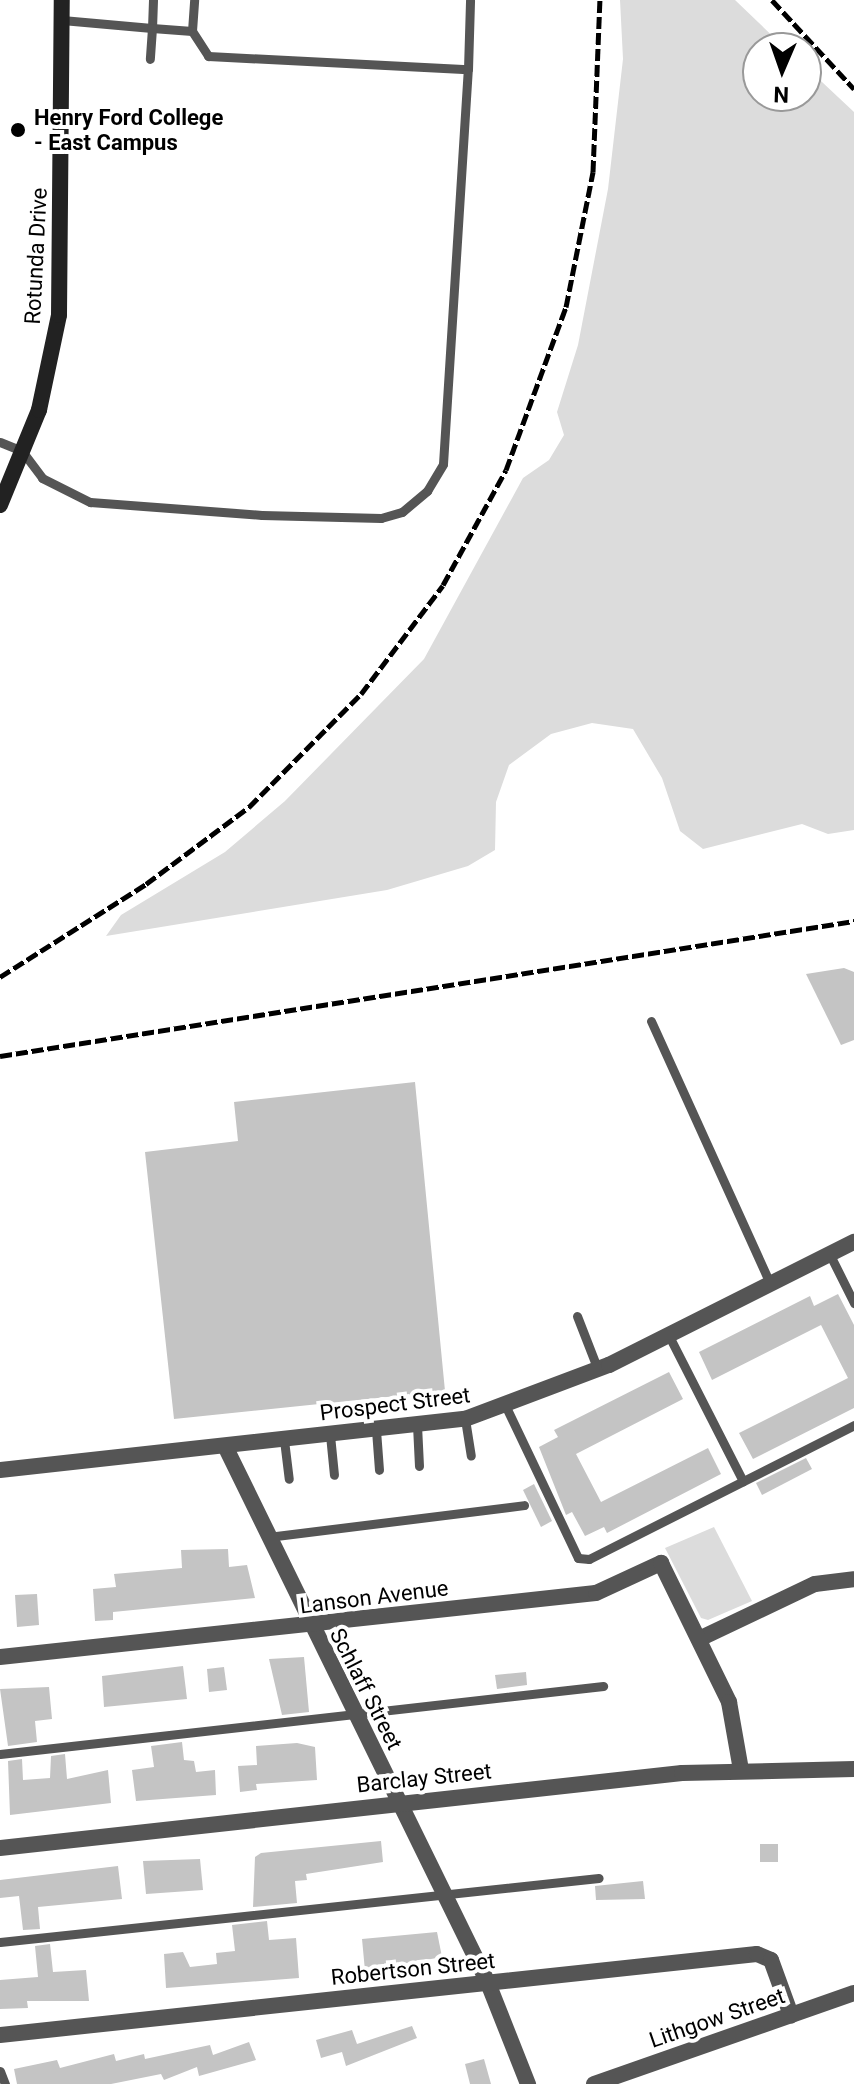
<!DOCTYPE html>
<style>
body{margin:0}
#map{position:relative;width:854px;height:2084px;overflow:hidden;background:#fff;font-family:Roboto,sans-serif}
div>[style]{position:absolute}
.green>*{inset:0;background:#dcdcdc}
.building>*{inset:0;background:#c4c4c4}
.service>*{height:9px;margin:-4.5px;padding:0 4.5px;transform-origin:4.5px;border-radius:4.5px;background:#555}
.minor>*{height:16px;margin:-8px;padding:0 8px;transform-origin:8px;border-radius:8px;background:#555}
.secondary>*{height:16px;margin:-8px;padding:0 8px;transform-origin:8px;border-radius:8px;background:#222}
.rail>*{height:5px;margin-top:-2.5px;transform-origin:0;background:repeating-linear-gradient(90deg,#000 0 12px,transparent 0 16px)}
.dots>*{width:22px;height:22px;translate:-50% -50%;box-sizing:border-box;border:4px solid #fff;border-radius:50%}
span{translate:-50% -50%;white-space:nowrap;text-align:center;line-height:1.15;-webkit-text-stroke:8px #fff;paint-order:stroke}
.poi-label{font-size:22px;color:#000;font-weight:700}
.left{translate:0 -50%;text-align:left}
.street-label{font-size:22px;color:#000}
.north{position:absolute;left:742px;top:32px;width:80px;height:80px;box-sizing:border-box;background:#fff;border:2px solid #999;border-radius:50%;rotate:182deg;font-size:22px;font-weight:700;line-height:32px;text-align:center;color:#000}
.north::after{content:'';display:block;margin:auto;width:28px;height:36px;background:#000;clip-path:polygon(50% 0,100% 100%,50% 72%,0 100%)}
</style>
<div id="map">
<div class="green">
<div style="clip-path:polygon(620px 0,735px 0,785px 48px,758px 48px,758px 96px,806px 96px,806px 67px,854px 112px,854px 830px,828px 834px,802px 824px,703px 849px,680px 831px,662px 778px,633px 729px,592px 723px,551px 734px,509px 765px,496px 802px,495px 850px,468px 866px,387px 890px,106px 936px,121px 915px,225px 852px,285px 801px,424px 659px,523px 478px,549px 460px,564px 435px,557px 412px,578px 345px,608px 189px,623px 59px)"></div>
<div style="clip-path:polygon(714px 1527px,752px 1601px,708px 1620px,701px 1618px,665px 1548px)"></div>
</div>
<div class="building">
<div style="clip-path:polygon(844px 968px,854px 972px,854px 1040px,841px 1045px,806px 974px)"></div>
<div style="clip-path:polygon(415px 1082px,445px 1391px,174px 1419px,145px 1152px,238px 1141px,234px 1102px)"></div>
<div style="clip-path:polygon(838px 1294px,854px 1325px,854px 1408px,753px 1459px,739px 1433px,848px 1378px,821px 1325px,712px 1380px,699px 1352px,810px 1296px,814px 1306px)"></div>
<div style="clip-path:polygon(669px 1372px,683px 1399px,576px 1454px,601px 1502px,708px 1448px,721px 1474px,607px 1533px,604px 1527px,585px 1536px,572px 1512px,566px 1515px,539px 1447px,558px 1437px,554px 1430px)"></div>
<div style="clip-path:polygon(806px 1458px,812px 1469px,762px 1495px,756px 1483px)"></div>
<div style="clip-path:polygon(534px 1484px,552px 1521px,541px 1527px,523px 1490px)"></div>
<div style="clip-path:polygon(228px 1549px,229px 1567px,247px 1565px,255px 1598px,113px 1612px,113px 1620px,95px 1621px,93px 1589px,116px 1587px,114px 1574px,182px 1568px,181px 1550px)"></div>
<div style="clip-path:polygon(37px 1594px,39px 1625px,17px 1627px,15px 1595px)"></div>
<div style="clip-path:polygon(304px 1657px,309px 1712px,282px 1715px,269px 1659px)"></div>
<div style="clip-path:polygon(183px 1666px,187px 1699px,104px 1707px,102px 1676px)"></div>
<div style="clip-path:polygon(224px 1667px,227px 1690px,209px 1692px,207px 1669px)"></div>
<div style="clip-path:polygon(526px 1672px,527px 1685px,497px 1689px,495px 1675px)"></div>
<div style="clip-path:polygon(49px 1687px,52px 1719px,35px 1721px,37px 1742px,8px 1746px,0 1689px)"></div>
<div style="clip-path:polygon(182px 1742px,184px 1760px,194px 1761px,196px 1772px,215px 1770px,216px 1795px,136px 1801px,132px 1770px,154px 1767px,151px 1746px)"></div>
<div style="clip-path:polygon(297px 1743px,315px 1747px,317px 1780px,256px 1784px,257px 1790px,240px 1792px,238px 1766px,257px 1765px,256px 1746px)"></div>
<div style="clip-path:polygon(65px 1754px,67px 1779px,108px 1770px,111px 1803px,10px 1815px,8px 1761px,22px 1759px,23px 1780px,50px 1778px,51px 1756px)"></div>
<div style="clip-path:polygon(381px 1841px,383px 1862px,306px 1874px,307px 1880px,295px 1881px,297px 1903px,253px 1907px,255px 1857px,261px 1853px)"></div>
<div style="clip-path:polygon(760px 1844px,778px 1844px,778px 1862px,760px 1862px)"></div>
<div style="clip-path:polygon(200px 1859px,203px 1890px,146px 1894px,143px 1861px)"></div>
<div style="clip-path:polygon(118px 1866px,122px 1899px,38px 1907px,40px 1929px,23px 1930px,19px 1896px,0 1898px,0 1880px)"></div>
<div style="clip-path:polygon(643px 1881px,645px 1899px,596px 1900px,595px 1886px)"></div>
<div style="clip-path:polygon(267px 1921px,269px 1940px,296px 1938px,299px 1978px,166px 1988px,164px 1954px,183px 1952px,190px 1967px,217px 1964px,216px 1953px,235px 1951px,232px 1925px)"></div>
<div style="clip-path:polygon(437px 1932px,442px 1957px,365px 1971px,362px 1939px)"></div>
<div style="clip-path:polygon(50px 1944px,53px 1972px,86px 1970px,89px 2001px,27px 2001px,28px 2008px,0 2009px,0 1980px,38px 1977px,35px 1946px)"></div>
<div style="clip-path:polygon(412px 2026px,417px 2038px,346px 2066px,342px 2052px,321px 2058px,316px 2040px,352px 2030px,357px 2044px)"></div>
<div style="clip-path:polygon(249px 2042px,256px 2060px,199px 2076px,197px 2067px,164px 2080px,161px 2074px,111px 2084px,17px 2084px,14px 2069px,57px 2060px,60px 2068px,114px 2054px,116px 2061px,144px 2054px,145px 2059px,210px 2045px,213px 2055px)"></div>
<div style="clip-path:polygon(484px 2059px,491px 2084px,470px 2084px,465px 2064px)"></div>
</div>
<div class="service">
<div style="left:153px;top:0;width:28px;rotate:92deg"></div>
<div style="left:152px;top:28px;width:40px;rotate:4.3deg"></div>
<div style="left:192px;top:31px;width:31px;rotate:-86deg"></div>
<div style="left:62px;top:20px;width:90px;rotate:5.1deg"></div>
<div style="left:152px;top:28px;width:31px;rotate:94deg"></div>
<div style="left:192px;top:31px;width:30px;rotate:57deg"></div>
<div style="left:208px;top:56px;width:260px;rotate:2.9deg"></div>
<div style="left:468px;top:69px;width:69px;rotate:-88.3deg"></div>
<div style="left:0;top:442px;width:24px;rotate:22deg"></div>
<div style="left:22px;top:451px;width:34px;rotate:53deg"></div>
<div style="left:42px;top:478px;width:54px;rotate:26.6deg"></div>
<div style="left:90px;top:502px;width:172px;rotate:4.3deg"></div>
<div style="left:262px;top:515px;width:119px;rotate:1.4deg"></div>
<div style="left:381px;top:518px;width:22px;rotate:-16deg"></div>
<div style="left:402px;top:512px;width:33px;rotate:-40deg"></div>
<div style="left:427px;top:491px;width:31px;rotate:-59deg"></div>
<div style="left:443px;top:464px;width:396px;rotate:-86.4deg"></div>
<div style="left:651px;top:1021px;width:290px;rotate:65.6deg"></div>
<div style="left:830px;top:1255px;width:54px;rotate:63.4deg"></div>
<div style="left:577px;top:1316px;width:58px;rotate:68.7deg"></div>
<div style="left:669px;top:1336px;width:163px;rotate:63deg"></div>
<div style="left:506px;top:1407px;width:167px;rotate:64.5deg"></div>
<div style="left:578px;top:1558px;width:11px;rotate:5deg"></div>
<div style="left:589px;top:1559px;width:297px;rotate:-26.8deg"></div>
<div style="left:465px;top:1419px;width:37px;rotate:81deg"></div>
<div style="left:417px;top:1425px;width:41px;rotate:87.2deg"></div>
<div style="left:376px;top:1430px;width:40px;rotate:85.7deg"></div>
<div style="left:330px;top:1435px;width:40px;rotate:84.3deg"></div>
<div style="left:284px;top:1440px;width:39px;rotate:83deg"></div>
<div style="left:268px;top:1537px;width:258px;rotate:-7.1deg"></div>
<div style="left:0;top:1754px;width:607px;rotate:-6.43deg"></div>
<div style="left:0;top:1942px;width:602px;rotate:-6.1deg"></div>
<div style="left:0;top:2071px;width:14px;rotate:69deg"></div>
</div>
<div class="minor">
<div style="left:225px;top:1446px;width:598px;rotate:63.91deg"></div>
<div style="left:488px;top:1983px;width:109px;rotate:68.4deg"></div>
<div style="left:0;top:1470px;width:468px;rotate:-6.3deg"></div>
<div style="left:465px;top:1419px;width:154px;rotate:-20.6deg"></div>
<div style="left:609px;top:1365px;width:274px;rotate:-26.7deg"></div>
<div style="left:699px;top:1639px;width:128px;rotate:-25.4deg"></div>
<div style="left:815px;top:1584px;width:39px;rotate:-7deg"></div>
<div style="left:0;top:1657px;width:599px;rotate:-6.13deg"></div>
<div style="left:596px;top:1593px;width:72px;rotate:-24.8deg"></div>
<div style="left:661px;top:1563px;width:155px;rotate:63.9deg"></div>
<div style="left:729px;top:1702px;width:69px;rotate:80deg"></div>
<div style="left:0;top:1848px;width:686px;rotate:-6.28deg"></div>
<div style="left:682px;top:1773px;width:172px;rotate:-1.3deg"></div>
<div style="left:0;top:2035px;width:761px;rotate:-6.11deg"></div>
<div style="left:757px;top:1954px;width:15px;rotate:23deg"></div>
<div style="left:771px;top:1960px;width:59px;rotate:70deg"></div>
<div style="left:594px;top:2084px;width:275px;rotate:-19.3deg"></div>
</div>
<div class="secondary">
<div style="left:0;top:505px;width:103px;rotate:-67.7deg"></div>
<div style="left:39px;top:410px;width:97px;rotate:-78.1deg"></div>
<div style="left:59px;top:315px;width:315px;rotate:-89.5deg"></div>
</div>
<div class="rail">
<div style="left:772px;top:0;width:121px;rotate:47.3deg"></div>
<div style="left:0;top:977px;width:173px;rotate:-32.5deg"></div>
<div style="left:146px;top:884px;width:129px;rotate:-36.8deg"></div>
<div style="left:249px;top:807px;width:159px;rotate:-45.3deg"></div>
<div style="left:361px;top:694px;width:136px;rotate:-53deg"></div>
<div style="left:443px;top:585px;width:131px;rotate:-61.3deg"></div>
<div style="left:506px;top:470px;width:174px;rotate:-69.8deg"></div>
<div style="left:566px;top:307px;width:138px;rotate:-78.7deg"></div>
<div style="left:593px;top:172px;width:172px;rotate:-87.7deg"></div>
<div style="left:0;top:1056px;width:865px;rotate:-8.98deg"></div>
</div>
<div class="dots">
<div style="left:18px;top:130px;background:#000"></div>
</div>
<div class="poi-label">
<span class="left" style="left:34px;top:130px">Henry Ford College<br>- East Campus</span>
</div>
<div class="street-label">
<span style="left:36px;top:256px;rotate:-87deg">Rotunda Drive</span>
<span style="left:395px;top:1404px;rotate:-7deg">Prospect Street</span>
<span style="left:374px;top:1597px;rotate:-7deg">Lanson Avenue</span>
<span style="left:366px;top:1689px;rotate:63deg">Schlaff Street</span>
<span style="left:424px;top:1778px;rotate:-6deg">Barclay Street</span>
<span style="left:413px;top:1969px;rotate:-6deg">Robertson Street</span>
<span style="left:717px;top:2018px;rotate:-19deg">Lithgow Street</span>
</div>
<div class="north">N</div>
</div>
